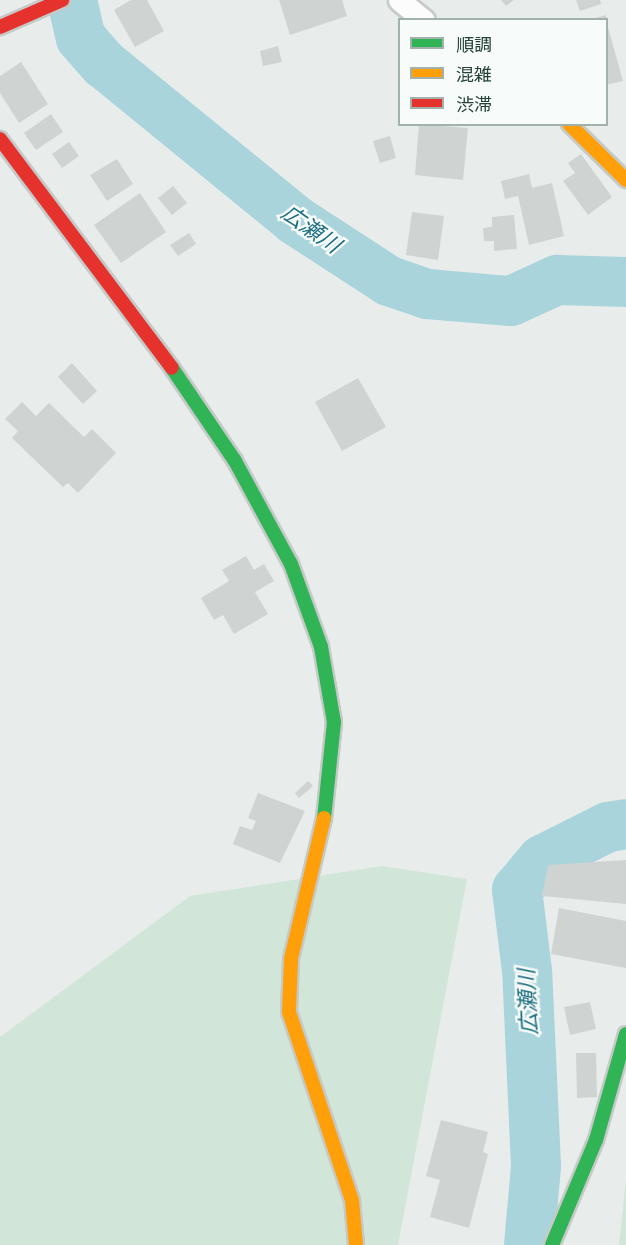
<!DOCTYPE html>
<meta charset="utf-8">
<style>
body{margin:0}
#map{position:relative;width:626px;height:1245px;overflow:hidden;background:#e8edeb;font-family:"PT Sans","Noto Sans JP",sans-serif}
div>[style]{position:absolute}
.green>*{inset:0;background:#d1e6d8}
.river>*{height:50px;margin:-25px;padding:0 25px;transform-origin:25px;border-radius:25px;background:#a9d4db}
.building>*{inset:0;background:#cfd4d2}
.roads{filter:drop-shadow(2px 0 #c5cac8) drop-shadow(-2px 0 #c5cac8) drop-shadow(0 2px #c5cac8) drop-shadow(0 -2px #c5cac8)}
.street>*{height:21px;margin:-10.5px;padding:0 10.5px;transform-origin:10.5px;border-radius:10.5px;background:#fcfcfc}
.fast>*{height:14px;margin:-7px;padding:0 7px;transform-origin:7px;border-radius:7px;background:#30b455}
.slow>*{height:14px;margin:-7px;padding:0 7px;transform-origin:7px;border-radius:7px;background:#ff9f0a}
.jam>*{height:14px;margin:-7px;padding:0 7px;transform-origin:7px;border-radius:7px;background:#e5322d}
span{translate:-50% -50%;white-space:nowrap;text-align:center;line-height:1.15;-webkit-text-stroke:5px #f7fbf9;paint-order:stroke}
.water-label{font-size:22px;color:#1c6f80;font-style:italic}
.legend{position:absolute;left:398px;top:18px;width:210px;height:108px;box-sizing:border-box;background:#f7fbf9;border:2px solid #a3b1ad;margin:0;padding:8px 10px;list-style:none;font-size:18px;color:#24423a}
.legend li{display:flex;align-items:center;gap:12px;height:30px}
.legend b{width:30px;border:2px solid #a3b1ad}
</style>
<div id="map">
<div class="green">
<div style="clip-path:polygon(382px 866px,467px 879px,398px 1245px,0 1245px,0 1037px,190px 896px)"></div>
<div style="clip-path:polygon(626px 1178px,626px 1245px,619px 1245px)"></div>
</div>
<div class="river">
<div style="left:72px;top:0;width:39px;rotate:77deg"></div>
<div style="left:81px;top:38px;width:35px;rotate:49deg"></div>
<div style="left:104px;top:64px;width:247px;rotate:39.2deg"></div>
<div style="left:295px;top:220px;width:112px;rotate:33deg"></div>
<div style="left:389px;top:281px;width:40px;rotate:18.9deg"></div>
<div style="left:427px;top:294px;width:84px;rotate:4.8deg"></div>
<div style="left:511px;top:301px;width:51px;rotate:-24.5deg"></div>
<div style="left:557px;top:280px;width:69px;rotate:1.7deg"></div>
<div style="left:529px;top:1245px;width:79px;rotate:-84.9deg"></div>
<div style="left:536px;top:1166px;width:195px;rotate:-92.6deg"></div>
<div style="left:527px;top:971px;width:82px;rotate:-97deg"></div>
<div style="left:517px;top:890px;width:39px;rotate:-50deg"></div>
<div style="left:542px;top:860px;width:74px;rotate:-26.6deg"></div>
<div style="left:608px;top:827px;width:18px;rotate:-9deg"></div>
</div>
<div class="building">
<div style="clip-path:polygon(131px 0,147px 0,164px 31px,135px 47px,114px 10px)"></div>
<div style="clip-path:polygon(279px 0,342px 0,347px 16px,290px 35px)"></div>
<div style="clip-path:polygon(501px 0,514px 0,506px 6px)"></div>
<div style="clip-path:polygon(576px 0,600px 0,601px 4px,580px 11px)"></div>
<div style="clip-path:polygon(606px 15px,607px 20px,592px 20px,592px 19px)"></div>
<div style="clip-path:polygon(606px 20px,623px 81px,606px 85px)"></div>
<div style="clip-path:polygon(278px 46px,282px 62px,263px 66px,260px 51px)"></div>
<div style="clip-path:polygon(21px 62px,48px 104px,19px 123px,0 93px,0 76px)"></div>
<div style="clip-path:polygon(51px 114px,63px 132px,36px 150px,24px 133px)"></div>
<div style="clip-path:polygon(419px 124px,468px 128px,463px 180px,415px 175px)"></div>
<div style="clip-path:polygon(390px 136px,396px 158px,380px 163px,373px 141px)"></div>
<div style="clip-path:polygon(69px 142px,79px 156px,62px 168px,52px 154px)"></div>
<div style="clip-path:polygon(581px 154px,612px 197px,588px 215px,563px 181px,575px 173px,568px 163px)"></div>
<div style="clip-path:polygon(117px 159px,133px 184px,107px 201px,90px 175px)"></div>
<div style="clip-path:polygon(529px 174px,532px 188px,552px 183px,564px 236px,529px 245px,518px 196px,505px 199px,501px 181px)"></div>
<div style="clip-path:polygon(173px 186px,187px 203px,172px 215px,158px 198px)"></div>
<div style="clip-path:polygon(140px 193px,166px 232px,121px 263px,94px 225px)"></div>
<div style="clip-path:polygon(412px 212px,444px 216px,438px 260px,406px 255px)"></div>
<div style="clip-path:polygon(514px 215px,517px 249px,494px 251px,494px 241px,484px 241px,483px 228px,492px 227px,492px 217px)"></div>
<div style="clip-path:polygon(189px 233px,196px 244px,178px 256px,170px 245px)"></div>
<div style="clip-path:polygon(72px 363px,97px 391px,83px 404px,58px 377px)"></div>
<div style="clip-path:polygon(358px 378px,386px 427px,342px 451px,315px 402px)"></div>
<div style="clip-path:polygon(22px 402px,36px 416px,49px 403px,84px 437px,92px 429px,116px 453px,78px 493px,68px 483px,63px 487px,12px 438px,18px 431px,5px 419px)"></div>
<div style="clip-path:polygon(246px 556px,254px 570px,264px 564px,274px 581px,255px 592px,268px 614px,234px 634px,223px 615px,214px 620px,201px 598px,229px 581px,222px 570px)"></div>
<div style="clip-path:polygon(308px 781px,313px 786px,299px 798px,295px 793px)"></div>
<div style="clip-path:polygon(258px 793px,305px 811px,280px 863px,233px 844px,240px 826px,252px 830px,256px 821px,248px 818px)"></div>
<div style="clip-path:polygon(626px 860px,626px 904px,542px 896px,548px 865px)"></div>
<div style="clip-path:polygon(559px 908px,626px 921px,626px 968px,551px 954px)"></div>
<div style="clip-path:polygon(590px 1002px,596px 1029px,570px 1035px,564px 1007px)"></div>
<div style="clip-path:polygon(576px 1053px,596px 1053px,597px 1097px,577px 1098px)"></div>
<div style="clip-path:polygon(441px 1120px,488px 1132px,483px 1152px,488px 1154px,469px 1228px,430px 1217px,440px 1180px,426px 1176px)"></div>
</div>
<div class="roads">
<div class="street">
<div style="left:399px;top:0;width:32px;rotate:39deg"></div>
</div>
<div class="fast">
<div style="left:172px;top:368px;width:112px;rotate:55.9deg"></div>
<div style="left:235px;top:461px;width:117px;rotate:61.5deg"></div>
<div style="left:291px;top:564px;width:88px;rotate:70.1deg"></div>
<div style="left:321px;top:647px;width:76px;rotate:80.2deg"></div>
<div style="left:334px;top:722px;width:97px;rotate:95.9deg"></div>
<div style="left:552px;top:1245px;width:114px;rotate:-67.3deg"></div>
<div style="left:596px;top:1140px;width:110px;rotate:-74.2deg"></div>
</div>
<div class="slow">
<div style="left:569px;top:124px;width:80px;rotate:44.5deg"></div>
<div style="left:324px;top:818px;width:145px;rotate:103.2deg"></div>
<div style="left:291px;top:959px;width:53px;rotate:92.2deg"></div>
<div style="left:289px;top:1012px;width:198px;rotate:71.5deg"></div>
<div style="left:352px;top:1200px;width:45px;rotate:84.9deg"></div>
</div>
<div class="jam">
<div style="left:0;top:27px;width:68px;rotate:-23.5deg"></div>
<div style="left:0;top:139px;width:286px;rotate:53.1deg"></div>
</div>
</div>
<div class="water-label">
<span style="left:311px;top:229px;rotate:35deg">広瀬川</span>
<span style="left:528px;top:1002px;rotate:-93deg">広瀬川</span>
</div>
<ul class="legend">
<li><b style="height:8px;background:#30b455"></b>順調</li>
<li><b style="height:8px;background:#ff9f0a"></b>混雑</li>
<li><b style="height:8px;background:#e5322d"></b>渋滞</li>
</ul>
</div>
